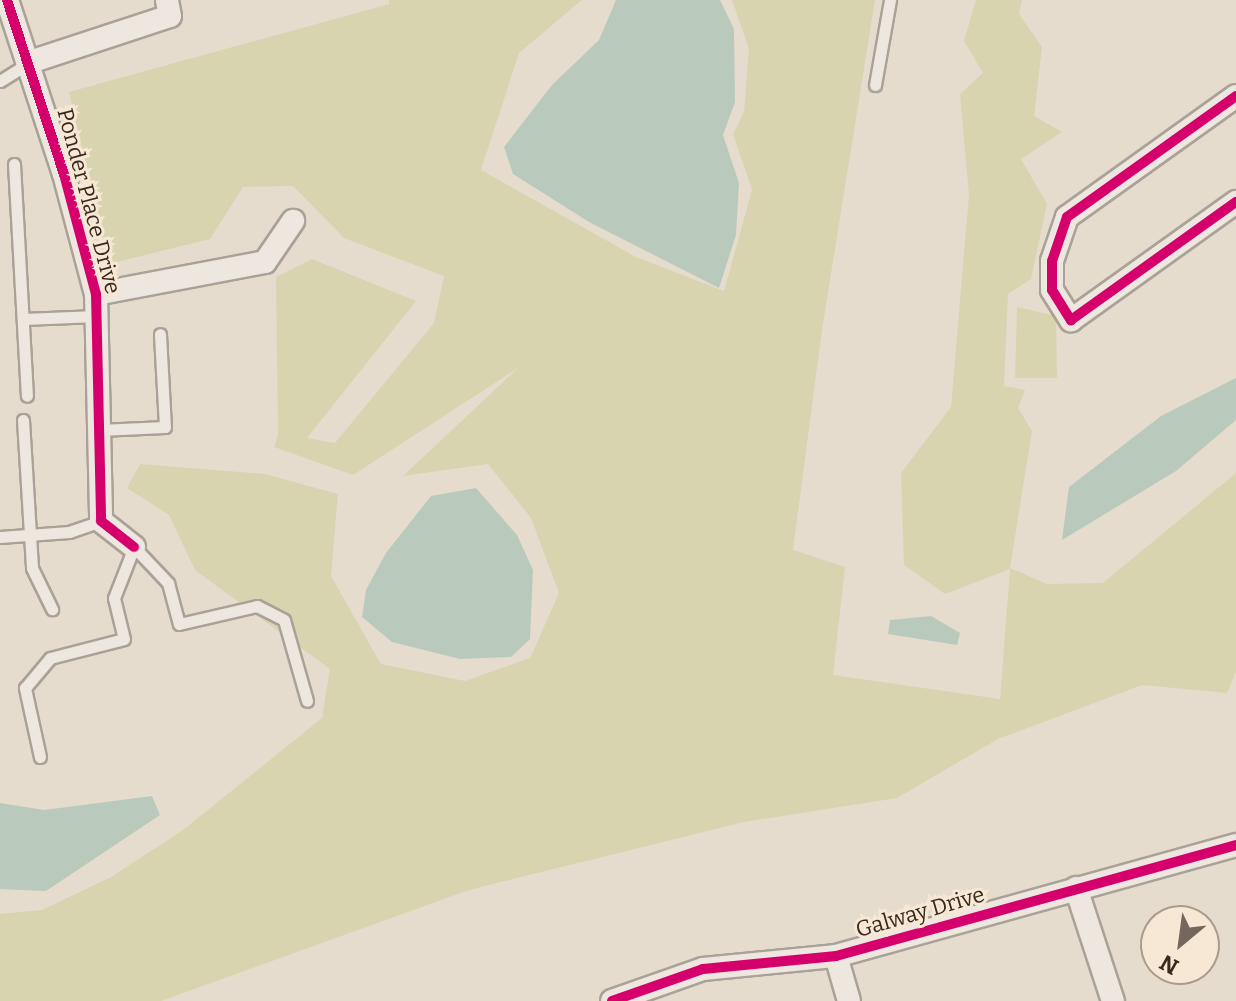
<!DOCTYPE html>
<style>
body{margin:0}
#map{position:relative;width:1236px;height:1001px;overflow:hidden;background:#e5dcce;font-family:Bitter,serif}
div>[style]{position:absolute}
.green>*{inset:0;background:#d8d4b0}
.water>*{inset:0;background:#b9cabd}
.roads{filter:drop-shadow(2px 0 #aaa197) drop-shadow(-2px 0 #aaa197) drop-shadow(0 2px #aaa197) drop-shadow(0 -2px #aaa197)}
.service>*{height:11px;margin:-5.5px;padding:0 5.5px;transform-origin:5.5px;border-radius:5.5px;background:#ede7e0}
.minor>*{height:22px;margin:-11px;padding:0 11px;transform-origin:11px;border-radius:11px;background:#ede7e0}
.cycleway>*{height:10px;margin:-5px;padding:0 5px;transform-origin:5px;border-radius:5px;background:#d6006c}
span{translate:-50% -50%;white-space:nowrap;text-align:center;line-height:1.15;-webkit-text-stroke:6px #f6e8d4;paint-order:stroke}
.street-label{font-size:22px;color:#3a281e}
.north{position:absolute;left:1140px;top:905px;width:80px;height:80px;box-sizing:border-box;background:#f6e8d4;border:2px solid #ab9b8b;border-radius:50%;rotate:209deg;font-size:22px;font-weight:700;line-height:32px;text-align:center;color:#3a281e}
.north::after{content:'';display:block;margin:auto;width:28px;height:36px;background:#76675c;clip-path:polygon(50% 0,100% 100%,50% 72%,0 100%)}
</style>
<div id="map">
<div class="green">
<div style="clip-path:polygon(389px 0,582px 0,519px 53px,481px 170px,636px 257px,724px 291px,752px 190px,733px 134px,744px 112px,749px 49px,732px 0,875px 0,822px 330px,793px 550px,845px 567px,833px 675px,1000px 699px,1010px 569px,945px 594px,904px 565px,901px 473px,951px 407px,969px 195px,960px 94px,983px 73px,964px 41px,976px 0,1022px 0,1019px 14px,1042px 47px,1034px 116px,1062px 132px,1021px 159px,1047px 204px,1031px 279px,1008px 294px,1004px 386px,1025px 390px,1018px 408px,1032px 431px,1010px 568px,1047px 584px,1103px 583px,1236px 473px,1236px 672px,1227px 693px,1142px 685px,998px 739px,897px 798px,744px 822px,469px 890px,161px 1001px,0 1001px,0 914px,42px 910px,111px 877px,183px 830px,322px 718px,330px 669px,195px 570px,169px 515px,127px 488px,140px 464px,265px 474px,338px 494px,331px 576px,381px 664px,465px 681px,530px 658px,559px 593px,531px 518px,488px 464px,403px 476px,518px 368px,353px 475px,274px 447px,278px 435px,276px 277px,312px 259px,416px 301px,307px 438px,335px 443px,434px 323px,444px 276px,344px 238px,293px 186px,243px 187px,210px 239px,109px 264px,69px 92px,389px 4px)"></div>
<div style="clip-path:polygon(1017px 307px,1056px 316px,1057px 378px,1015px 378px)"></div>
</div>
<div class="water">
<div style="clip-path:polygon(616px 0,720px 0,734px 29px,735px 102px,723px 135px,739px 183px,736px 235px,719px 288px,589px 222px,513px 174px,504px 147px,552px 85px,599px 40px)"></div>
<div style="clip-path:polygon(1236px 378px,1236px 420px,1176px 471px,1062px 540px,1069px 487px,1161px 416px)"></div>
<div style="clip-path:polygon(476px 488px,517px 535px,533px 570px,530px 639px,511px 657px,460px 659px,392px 642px,362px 617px,366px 590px,386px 553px,431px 496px)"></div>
<div style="clip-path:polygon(931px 616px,960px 633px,957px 645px,888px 634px,890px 620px)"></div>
<div style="clip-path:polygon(152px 796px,160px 815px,46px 891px,0 889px,0 803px,44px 810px)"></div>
</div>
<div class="roads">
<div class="service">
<div style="left:0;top:81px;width:34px;rotate:-32deg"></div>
<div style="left:875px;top:85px;width:86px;rotate:-80deg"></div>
<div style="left:14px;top:164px;width:232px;rotate:86.8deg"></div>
<div style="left:23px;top:319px;width:74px;rotate:-2.3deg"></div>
<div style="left:23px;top:420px;width:148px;rotate:86.5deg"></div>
<div style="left:32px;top:568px;width:46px;rotate:64deg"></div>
<div style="left:99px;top:430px;width:66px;rotate:-2.6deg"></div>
<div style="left:165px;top:427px;width:93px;rotate:-93.1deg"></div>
<div style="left:0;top:537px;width:69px;rotate:-4.1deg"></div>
<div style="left:69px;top:532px;width:34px;rotate:-19deg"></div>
<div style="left:40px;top:757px;width:71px;rotate:-102.3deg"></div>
<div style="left:25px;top:688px;width:39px;rotate:-50deg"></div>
<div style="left:50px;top:658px;width:76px;rotate:-14.4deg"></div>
<div style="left:124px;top:639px;width:42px;rotate:-103.7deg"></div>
<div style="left:114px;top:598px;width:55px;rotate:-68.6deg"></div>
<div style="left:134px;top:547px;width:50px;rotate:46.6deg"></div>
<div style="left:168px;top:583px;width:42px;rotate:75deg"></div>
<div style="left:179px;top:624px;width:80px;rotate:-13deg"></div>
<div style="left:257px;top:606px;width:30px;rotate:27deg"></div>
<div style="left:284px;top:620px;width:84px;rotate:74.1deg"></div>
</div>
<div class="minor">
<div style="left:7px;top:0;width:183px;rotate:71.9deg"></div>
<div style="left:64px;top:174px;width:124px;rotate:75.1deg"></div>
<div style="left:96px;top:294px;width:227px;rotate:88.7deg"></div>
<div style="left:101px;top:521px;width:42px;rotate:38.2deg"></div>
<div style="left:30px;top:62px;width:147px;rotate:-18.2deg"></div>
<div style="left:170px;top:16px;width:16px;rotate:-101deg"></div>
<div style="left:1236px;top:96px;width:208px;rotate:144.4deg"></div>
<div style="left:1067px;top:217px;width:46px;rotate:108.8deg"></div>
<div style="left:1052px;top:261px;width:29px;rotate:90deg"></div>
<div style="left:1052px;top:290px;width:36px;rotate:58deg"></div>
<div style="left:1071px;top:320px;width:203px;rotate:-35.6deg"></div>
<div style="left:96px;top:294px;width:172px;rotate:-10.7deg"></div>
<div style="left:265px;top:262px;width:50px;rotate:-55.7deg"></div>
<div style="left:1076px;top:888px;width:119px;rotate:71.9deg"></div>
<div style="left:836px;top:956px;width:47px;rotate:73.9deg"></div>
<div style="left:612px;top:1001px;width:96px;rotate:-19.4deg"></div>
<div style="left:703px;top:969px;width:134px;rotate:-5.6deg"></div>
<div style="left:836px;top:956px;width:415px;rotate:-15.5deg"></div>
</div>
</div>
<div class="cycleway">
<div style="left:7px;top:0;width:183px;rotate:71.9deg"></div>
<div style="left:64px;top:174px;width:124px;rotate:75.1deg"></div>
<div style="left:96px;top:294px;width:227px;rotate:88.7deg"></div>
<div style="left:101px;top:521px;width:42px;rotate:38.2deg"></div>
<div style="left:1236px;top:96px;width:208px;rotate:144.4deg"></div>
<div style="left:1067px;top:217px;width:46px;rotate:108.8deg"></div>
<div style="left:1052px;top:261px;width:29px;rotate:90deg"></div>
<div style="left:1052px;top:290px;width:36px;rotate:58deg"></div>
<div style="left:1071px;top:320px;width:203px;rotate:-35.6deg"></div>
<div style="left:612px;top:1001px;width:96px;rotate:-19.4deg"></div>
<div style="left:703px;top:969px;width:134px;rotate:-5.6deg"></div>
<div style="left:836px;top:956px;width:415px;rotate:-15.5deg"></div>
</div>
<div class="street-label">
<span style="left:89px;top:201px;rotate:75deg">Ponder Place Drive</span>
<span style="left:920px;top:912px;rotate:-16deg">Galway Drive</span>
</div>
<div class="north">N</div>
</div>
